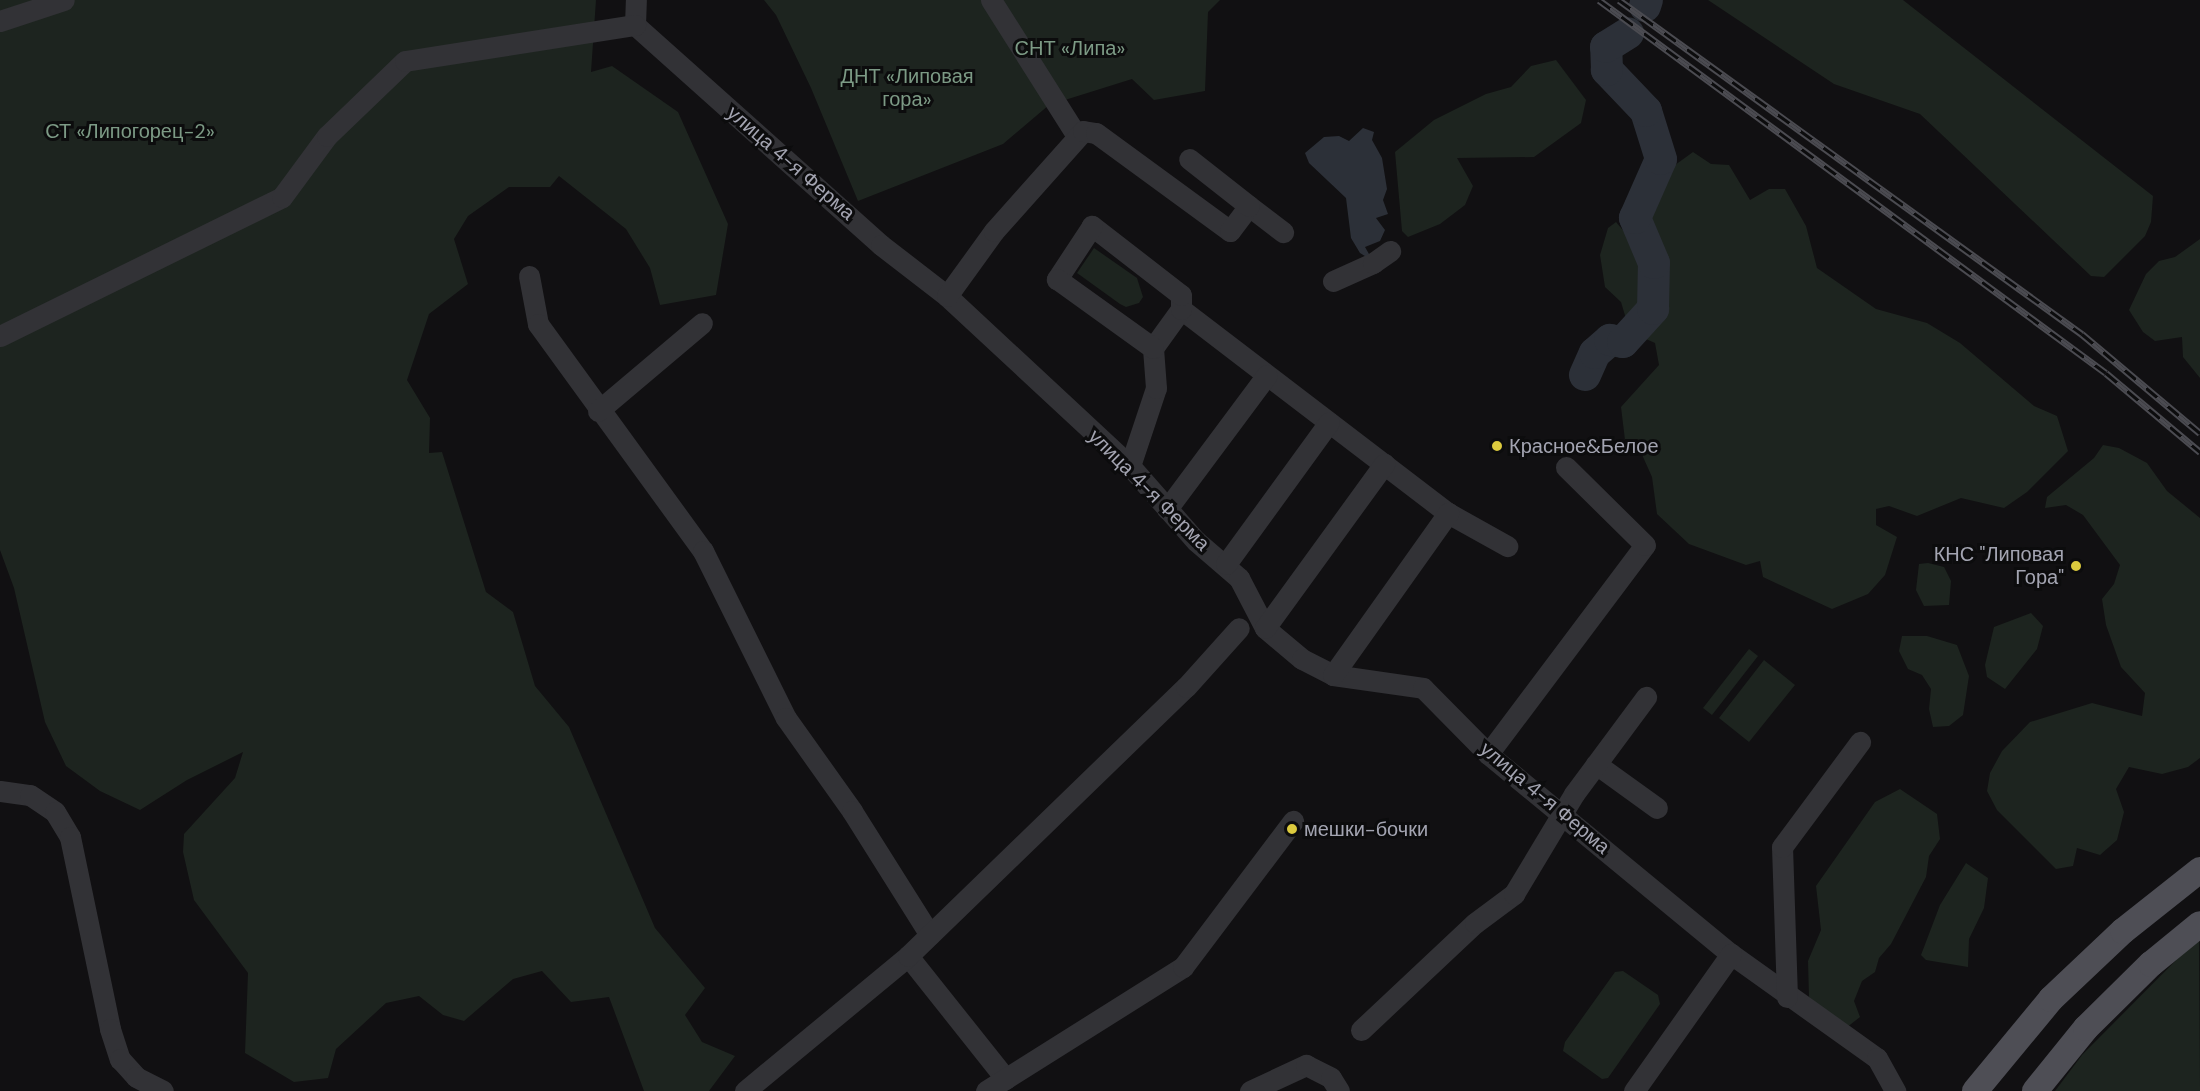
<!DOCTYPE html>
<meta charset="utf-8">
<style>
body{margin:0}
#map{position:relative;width:2200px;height:1091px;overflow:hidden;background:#111012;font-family:"DM Sans",sans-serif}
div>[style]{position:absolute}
.green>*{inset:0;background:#1d241f}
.water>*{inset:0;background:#2c3038}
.river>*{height:32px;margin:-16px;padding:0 16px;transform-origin:16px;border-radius:16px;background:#2c3038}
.minor>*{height:21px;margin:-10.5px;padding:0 10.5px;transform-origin:10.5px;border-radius:10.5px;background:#323236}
.major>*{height:26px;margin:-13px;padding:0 13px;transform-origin:13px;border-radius:13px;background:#4e4e55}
.rail>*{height:7px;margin-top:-3.5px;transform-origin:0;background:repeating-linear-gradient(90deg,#0c0c0d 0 14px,#4b4b51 0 28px);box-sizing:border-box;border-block:2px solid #4b4b51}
.dots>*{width:16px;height:16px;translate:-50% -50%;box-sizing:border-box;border:3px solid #0c0c0d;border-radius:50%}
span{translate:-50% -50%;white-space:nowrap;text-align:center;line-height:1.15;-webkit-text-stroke:6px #0c0c0d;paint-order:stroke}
.park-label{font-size:20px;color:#7c9a85}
.street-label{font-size:20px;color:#a3a4b1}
.poi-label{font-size:20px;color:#a3a4b1}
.left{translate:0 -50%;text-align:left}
.right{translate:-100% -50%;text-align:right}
</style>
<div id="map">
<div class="green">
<div style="clip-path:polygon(0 0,596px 0,591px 72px,612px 66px,678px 112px,728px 224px,716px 295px,660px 305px,650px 268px,626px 229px,559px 176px,550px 187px,509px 187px,468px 216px,454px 239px,468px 284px,429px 314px,407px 380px,430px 418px,429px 453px,442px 452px,486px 592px,513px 612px,535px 686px,569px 727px,655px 928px,705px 988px,685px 1015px,702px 1042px,735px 1056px,709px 1091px,644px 1091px,609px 997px,571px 1002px,542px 971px,513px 979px,464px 1021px,443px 1015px,419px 996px,386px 1003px,336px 1049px,328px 1078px,294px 1082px,245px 1053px,248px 973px,194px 900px,183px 852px,184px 834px,235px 778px,243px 752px,187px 780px,140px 810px,100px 791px,66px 766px,45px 722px,14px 588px,0 550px)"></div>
<div style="clip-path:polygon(764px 0,1220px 0,1208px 12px,1205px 91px,1154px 100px,1132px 79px,1049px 105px,1003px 144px,858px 201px,811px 88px,776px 15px)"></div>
<div style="clip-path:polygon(1708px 0,1903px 0,2153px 196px,2151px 222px,2145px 236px,2104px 277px,2091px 276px,1920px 114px,1834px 84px)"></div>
<div style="clip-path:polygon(1556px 60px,1586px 100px,1581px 123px,1534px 157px,1457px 158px,1473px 186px,1465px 205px,1440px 224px,1408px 237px,1402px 231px,1395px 152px,1434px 120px,1486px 94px,1511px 87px,1531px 66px)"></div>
<div style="clip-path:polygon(1693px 152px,1711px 164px,1729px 165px,1750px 200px,1769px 189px,1785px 189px,1806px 226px,1817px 268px,1876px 309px,1927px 323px,1960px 343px,2034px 406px,2057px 416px,2068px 451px,2027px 492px,2004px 508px,1961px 498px,1917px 516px,1889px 506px,1876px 509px,1876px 525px,1897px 537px,1885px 575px,1868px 594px,1832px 609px,1763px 577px,1760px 561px,1746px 565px,1689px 544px,1657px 514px,1652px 477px,1639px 448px,1625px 440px,1621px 407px,1659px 365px,1655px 343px,1630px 332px,1621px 302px,1605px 287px,1600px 255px,1608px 228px,1616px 222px,1644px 255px,1648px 242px,1643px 224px,1650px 201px,1661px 188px,1664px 173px)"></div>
<div style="clip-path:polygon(2200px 239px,2200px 378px,2183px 357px,2182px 337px,2155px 341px,2143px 332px,2129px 310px,2146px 274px,2159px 261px,2175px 257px)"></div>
<div style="clip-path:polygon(1094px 248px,1137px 278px,1143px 297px,1139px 303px,1126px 307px,1120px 304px,1077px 273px)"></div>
<div style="clip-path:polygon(2103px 445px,2119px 448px,2147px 463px,2167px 491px,2200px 518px,2200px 758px,2188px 767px,2162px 774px,2129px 767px,2116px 789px,2124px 812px,2117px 840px,2100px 855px,2077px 848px,2073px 866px,2056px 869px,1997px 810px,1987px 791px,1990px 773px,2002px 751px,2030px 722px,2092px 703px,2142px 716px,2145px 693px,2121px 667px,2106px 625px,2102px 599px,2114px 584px,2120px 565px,2083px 515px,2066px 505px,2045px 508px,2047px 497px,2094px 458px)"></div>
<div style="clip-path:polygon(1928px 563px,1944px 567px,1951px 581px,1949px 605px,1924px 606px,1916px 590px,1919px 564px)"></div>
<div style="clip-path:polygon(2031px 613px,2043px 626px,2037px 649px,2005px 689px,1987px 677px,1985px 665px,1994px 627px)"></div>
<div style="clip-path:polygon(1902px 636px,1927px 636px,1957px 645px,1969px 676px,1963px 715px,1949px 726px,1933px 727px,1929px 709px,1931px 689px,1922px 675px,1908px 669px,1899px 651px)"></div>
<div style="clip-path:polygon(1749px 649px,1758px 656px,1712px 715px,1703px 708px)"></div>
<div style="clip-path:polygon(1764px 660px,1795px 685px,1749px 742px,1719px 718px)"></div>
<div style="clip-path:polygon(1900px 789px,1937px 814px,1940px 839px,1929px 856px,1926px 877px,1891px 944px,1879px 958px,1875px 972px,1862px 981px,1854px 1001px,1860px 1017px,1846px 1028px,1809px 997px,1808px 961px,1821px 930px,1816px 886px,1875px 802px)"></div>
<div style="clip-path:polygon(1966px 863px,1988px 878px,1984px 908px,1969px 939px,1968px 967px,1926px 960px,1921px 955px,1940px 905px)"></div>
<div style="clip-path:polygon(2199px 937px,2200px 1091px,2055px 1091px,2082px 1055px)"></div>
<div style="clip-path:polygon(1623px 971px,1658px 995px,1660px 1004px,1608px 1078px,1602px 1079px,1563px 1051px,1565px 1042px,1615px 972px)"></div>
</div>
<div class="water">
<div style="clip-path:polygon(1363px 128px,1374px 132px,1372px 140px,1382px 158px,1387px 189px,1383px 200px,1388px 214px,1376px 218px,1385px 230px,1380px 241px,1365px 247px,1373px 261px,1360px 253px,1351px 238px,1346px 198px,1309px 163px,1305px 153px,1324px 137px,1339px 136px,1349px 141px)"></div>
</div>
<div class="river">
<div style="left:1645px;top:6px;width:6px;rotate:-72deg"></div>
<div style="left:1585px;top:375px;width:24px;rotate:-66deg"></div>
<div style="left:1595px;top:353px;width:20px;rotate:-41deg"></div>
<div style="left:1610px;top:340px;width:13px;rotate:9deg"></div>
<div style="left:1623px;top:342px;width:45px;rotate:-47.7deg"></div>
<div style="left:1653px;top:309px;width:46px;rotate:-88.8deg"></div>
<div style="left:1654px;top:263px;width:49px;rotate:-112.9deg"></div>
<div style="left:1635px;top:218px;width:64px;rotate:-66.2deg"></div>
<div style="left:1661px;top:159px;width:50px;rotate:-107.4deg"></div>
<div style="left:1646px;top:111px;width:57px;rotate:-133.6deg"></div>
<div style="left:1607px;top:70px;width:23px;rotate:-92deg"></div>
<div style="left:1606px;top:47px;width:26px;rotate:-32deg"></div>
</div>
<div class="minor">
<div style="left:991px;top:0;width:161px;rotate:57.7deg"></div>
<div style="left:0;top:21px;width:67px;rotate:-18.2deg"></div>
<div style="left:635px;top:25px;width:330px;rotate:41.8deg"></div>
<div style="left:881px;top:245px;width:83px;rotate:37.7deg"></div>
<div style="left:947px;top:296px;width:250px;rotate:42.9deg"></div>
<div style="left:1130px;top:466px;width:100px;rotate:48.7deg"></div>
<div style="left:1196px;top:541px;width:57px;rotate:40.7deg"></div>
<div style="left:1239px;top:578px;width:56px;rotate:62.5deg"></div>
<div style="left:1265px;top:628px;width:48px;rotate:40deg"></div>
<div style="left:1302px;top:659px;width:35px;rotate:27deg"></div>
<div style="left:1333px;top:675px;width:91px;rotate:8.2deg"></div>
<div style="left:1423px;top:688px;width:93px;rotate:45.4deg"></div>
<div style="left:1488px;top:754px;width:315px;rotate:39.5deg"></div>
<div style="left:1731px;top:954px;width:179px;rotate:35.5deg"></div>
<div style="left:1877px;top:1058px;width:38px;rotate:61deg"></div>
<div style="left:635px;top:25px;width:25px;rotate:-88deg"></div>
<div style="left:1249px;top:206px;width:43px;rotate:37.4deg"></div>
<div style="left:529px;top:276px;width:49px;rotate:79.4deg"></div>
<div style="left:538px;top:324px;width:281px;rotate:54deg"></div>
<div style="left:703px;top:551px;width:186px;rotate:63.6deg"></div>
<div style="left:786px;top:718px;width:114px;rotate:54.6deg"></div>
<div style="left:852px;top:811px;width:146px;rotate:57.8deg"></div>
<div style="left:1333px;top:281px;width:44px;rotate:-24.2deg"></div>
<div style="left:1373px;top:263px;width:21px;rotate:-35deg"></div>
<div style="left:947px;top:296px;width:80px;rotate:-54.1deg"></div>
<div style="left:994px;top:231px;width:134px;rotate:-48.3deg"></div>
<div style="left:1083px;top:131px;width:13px;rotate:9deg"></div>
<div style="left:1096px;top:133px;width:166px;rotate:36.2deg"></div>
<div style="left:1230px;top:231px;width:31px;rotate:-53deg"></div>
<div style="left:1249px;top:206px;width:76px;rotate:-141.9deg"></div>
<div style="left:1181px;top:309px;width:336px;rotate:37.4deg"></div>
<div style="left:1448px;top:513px;width:68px;rotate:29.2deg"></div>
<div style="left:0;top:336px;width:314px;rotate:-26.2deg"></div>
<div style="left:282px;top:197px;width:76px;rotate:-53.6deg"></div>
<div style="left:327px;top:136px;width:108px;rotate:-43.9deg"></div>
<div style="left:405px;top:61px;width:233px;rotate:-8.9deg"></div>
<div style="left:598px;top:411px;width:136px;rotate:-40.2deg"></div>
<div style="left:1130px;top:466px;width:82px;rotate:-71.6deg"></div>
<div style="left:1156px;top:388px;width:40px;rotate:-94.3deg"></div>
<div style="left:1153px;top:348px;width:48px;rotate:-54.3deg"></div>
<div style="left:1181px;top:309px;width:14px;rotate:-90deg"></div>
<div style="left:1181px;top:295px;width:113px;rotate:-142.2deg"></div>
<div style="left:1092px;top:226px;width:64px;rotate:123.4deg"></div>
<div style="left:1057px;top:279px;width:118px;rotate:35.7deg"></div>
<div style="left:1167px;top:509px;width:167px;rotate:-53.3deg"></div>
<div style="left:1226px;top:564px;width:175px;rotate:-54deg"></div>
<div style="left:1265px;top:628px;width:203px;rotate:-54deg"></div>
<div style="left:1333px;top:675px;width:199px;rotate:-54.6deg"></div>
<div style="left:1488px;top:754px;width:261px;rotate:-53.1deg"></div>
<div style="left:1645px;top:545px;width:111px;rotate:-135.4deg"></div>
<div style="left:1596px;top:764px;width:75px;rotate:35.8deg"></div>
<div style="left:0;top:791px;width:30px;rotate:8deg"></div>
<div style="left:30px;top:795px;width:30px;rotate:34deg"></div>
<div style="left:55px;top:812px;width:29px;rotate:59deg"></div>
<div style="left:70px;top:837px;width:196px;rotate:78.2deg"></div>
<div style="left:110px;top:1029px;width:32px;rotate:72deg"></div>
<div style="left:120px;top:1059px;width:24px;rotate:48deg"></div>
<div style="left:136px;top:1077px;width:30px;rotate:27deg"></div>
<div style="left:908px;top:956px;width:157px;rotate:51.5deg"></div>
<div style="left:1787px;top:997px;width:150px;rotate:-91.9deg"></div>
<div style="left:1782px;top:847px;width:131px;rotate:-53.4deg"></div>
<div style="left:1361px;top:1030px;width:156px;rotate:-43.2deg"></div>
<div style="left:1475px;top:923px;width:49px;rotate:-36.6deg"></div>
<div style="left:1514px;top:894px;width:117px;rotate:-59deg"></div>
<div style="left:1574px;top:794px;width:121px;rotate:-53.4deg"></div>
<div style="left:745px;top:1091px;width:212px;rotate:-39.6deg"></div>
<div style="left:908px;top:956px;width:387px;rotate:-44.1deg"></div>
<div style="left:1186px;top:687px;width:79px;rotate:-48.1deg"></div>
<div style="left:986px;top:1091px;width:233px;rotate:-32.2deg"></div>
<div style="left:1183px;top:967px;width:183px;rotate:-53deg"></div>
<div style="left:1250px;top:1091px;width:62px;rotate:-24.9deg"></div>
<div style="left:1306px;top:1065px;width:28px;rotate:27deg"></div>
<div style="left:1331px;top:1078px;width:15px;rotate:58deg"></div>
<div style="left:1634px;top:1091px;width:168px;rotate:-54.7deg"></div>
</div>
<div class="major">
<div style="left:1975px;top:1091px;width:119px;rotate:-50.4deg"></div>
<div style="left:2051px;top:999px;width:99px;rotate:-43.4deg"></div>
<div style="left:2123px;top:931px;width:98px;rotate:-38.4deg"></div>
<div style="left:2035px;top:1091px;width:81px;rotate:-51deg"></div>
<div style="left:2086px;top:1028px;width:91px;rotate:-44.6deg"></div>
<div style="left:2151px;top:964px;width:63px;rotate:-39.2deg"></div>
</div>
<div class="rail">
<div style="left:1599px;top:0;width:629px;rotate:36.34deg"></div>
<div style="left:2106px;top:373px;width:123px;rotate:40deg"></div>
<div style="left:1619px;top:0;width:571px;rotate:35.81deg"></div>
<div style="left:2082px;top:334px;width:154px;rotate:40deg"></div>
</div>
<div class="dots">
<div style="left:1497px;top:446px;background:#dcca3e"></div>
<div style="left:2076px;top:566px;background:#dcca3e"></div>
<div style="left:1292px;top:829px;background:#dcca3e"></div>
</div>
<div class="park-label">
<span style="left:1070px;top:48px">СНТ «Липа»</span>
<span style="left:907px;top:88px">ДНТ «Липовая<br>гора»</span>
<span style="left:130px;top:131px">СТ «Липогорец-2»</span>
</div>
<div class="street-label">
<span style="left:791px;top:163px;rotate:41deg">улица 4-я Ферма</span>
<span style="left:1149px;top:490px;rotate:45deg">улица 4-я Ферма</span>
<span style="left:1545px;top:798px;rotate:40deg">улица 4-я Ферма</span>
</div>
<div class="poi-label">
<span class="left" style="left:1509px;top:446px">Красное&amp;Белое</span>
<span class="right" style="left:2064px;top:566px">КНС "Липовая<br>Гора"</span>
<span class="left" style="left:1304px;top:829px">мешки-бочки</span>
</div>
</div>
